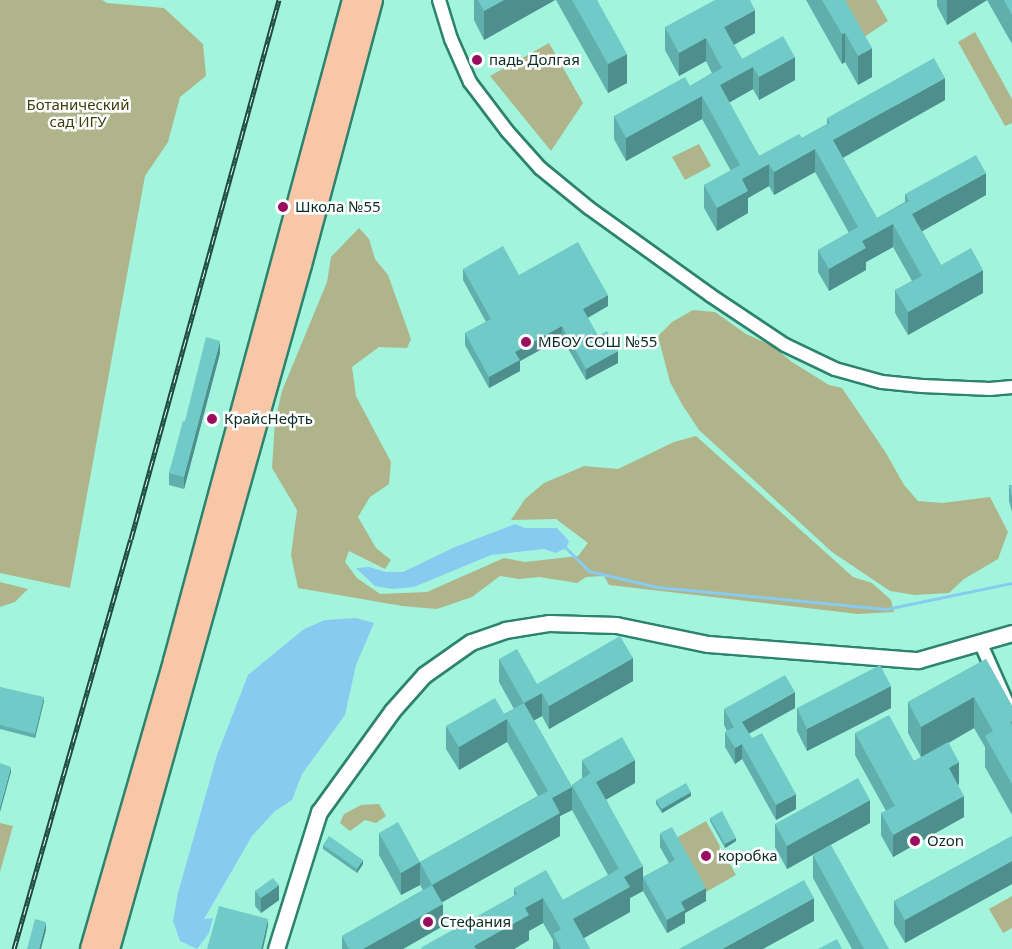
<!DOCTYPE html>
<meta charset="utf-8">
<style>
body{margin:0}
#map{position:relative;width:1012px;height:949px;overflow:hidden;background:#a2f5dc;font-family:"Noto Sans",sans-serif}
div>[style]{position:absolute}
.green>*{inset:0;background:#afb48a}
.water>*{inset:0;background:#87cbf0}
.stream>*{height:3px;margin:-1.5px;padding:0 1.5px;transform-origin:1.5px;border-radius:1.5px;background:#87cbf0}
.roads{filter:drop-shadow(2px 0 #2d836d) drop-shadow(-2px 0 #2d836d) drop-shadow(0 2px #2d836d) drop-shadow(0 -2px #2d836d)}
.minor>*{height:12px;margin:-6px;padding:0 6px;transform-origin:6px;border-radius:6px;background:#fff}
.tertiary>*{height:15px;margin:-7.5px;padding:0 7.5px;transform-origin:7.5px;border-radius:7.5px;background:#fff}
.primary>*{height:20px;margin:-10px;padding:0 10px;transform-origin:10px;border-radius:10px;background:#f8c7a7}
.rail>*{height:5px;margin-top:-2.5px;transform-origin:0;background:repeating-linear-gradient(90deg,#fff 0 9px,#1f4a3f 0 18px);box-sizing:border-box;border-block:2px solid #1f4a3f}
.wall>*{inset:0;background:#60afac}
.shaded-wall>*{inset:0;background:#4e8e8c}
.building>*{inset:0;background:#70cbc8}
.dots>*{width:16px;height:16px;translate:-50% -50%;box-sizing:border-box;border:3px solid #fff;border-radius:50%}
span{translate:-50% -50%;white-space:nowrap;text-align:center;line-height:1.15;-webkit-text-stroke:5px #fff;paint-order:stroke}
.poi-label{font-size:15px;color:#092d24}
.left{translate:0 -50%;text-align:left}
.park-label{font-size:15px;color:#3c3f0c}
</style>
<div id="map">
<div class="green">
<div style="clip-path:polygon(0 0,102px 0,107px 3px,164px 8px,203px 44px,206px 76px,180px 97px,168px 142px,145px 176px,70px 588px,0 573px)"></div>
<div style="clip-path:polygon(843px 0,876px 0,888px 21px,864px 37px)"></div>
<div style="clip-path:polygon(975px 32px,1012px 99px,1012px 123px,1005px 126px,958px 42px)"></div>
<div style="clip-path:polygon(549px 43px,583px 103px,551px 151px,490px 76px)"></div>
<div style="clip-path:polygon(699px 144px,711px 166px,685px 180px,672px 157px)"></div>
<div style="clip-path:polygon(359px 228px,369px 239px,375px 259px,388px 275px,411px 339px,407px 348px,379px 347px,352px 367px,356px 396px,391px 462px,389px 484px,370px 497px,358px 517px,376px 548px,391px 560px,385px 569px,349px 551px,345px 562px,357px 578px,380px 594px,427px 592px,504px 558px,525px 562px,578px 556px,588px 543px,556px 519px,511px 520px,525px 499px,544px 483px,584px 466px,618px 469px,674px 442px,696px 436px,853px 577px,872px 583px,891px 600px,894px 612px,858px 614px,609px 585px,604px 576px,586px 577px,577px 583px,539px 577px,519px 579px,500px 576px,472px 597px,437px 609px,402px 606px,298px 588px,291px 555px,297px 510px,272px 468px,275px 421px,282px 391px,327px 282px,331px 257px)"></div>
<div style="clip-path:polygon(693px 310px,715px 312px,746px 334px,771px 345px,792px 362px,829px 385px,842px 388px,886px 453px,904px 485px,918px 501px,942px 503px,990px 497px,1008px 532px,998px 559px,964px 579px,949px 593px,915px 595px,890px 591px,832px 552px,699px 430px,683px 406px,670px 382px,658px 336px,672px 322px)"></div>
<div style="clip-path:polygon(0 582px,28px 589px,15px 602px,0 607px)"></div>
<div style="clip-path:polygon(379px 804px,386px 816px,376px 823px,365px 820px,350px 831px,340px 823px,344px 814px,361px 805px)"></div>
<div style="clip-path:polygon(706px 821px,736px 875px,706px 892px,676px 838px)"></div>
<div style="clip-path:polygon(0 823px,13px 826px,0 872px)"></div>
<div style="clip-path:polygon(1012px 896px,1012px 928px,1003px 933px,989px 909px)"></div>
</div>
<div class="water">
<div style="clip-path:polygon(515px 524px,525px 528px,557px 528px,569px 541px,566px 548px,556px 553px,544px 549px,491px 555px,414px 587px,392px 589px,375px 586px,356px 568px,369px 567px,386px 572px,403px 572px,455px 547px)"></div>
<div style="clip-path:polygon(356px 618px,374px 623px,356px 665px,345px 715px,302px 774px,292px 800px,275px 811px,252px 836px,204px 919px,213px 918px,209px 933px,197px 949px,180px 941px,173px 921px,178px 893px,217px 755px,248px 675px,304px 629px,325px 620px)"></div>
</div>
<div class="stream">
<div style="left:566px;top:548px;width:33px;rotate:45deg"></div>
<div style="left:589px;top:571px;width:70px;rotate:13.2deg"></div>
<div style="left:657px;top:587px;width:230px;rotate:5.5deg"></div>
<div style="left:886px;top:609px;width:129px;rotate:-11.7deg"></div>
</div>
<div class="roads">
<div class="minor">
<div style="left:439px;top:0;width:41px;rotate:72.9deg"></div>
<div style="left:451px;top:39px;width:47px;rotate:66.2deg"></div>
<div style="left:470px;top:82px;width:61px;rotate:52.9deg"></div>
<div style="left:507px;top:131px;width:50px;rotate:48.3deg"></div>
<div style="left:540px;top:168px;width:63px;rotate:39.2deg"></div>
<div style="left:589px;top:208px;width:149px;rotate:35.7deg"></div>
<div style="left:710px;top:295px;width:90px;rotate:33.7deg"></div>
<div style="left:785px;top:345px;width:55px;rotate:25.6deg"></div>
<div style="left:835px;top:369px;width:49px;rotate:15.5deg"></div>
<div style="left:882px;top:382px;width:40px;rotate:5.7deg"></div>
<div style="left:922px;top:386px;width:68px;rotate:2.5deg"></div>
<div style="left:990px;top:389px;width:22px;rotate:-5deg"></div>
<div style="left:980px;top:642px;width:79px;rotate:66deg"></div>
</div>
<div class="tertiary">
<div style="left:276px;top:949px;width:144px;rotate:-72.6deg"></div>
<div style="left:319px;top:812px;width:125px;rotate:-54.1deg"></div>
<div style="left:392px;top:711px;width:48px;rotate:-48.4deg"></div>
<div style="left:424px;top:675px;width:57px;rotate:-35.1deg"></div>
<div style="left:471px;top:642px;width:36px;rotate:-19deg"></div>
<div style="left:505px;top:630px;width:45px;rotate:-9deg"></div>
<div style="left:549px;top:623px;width:67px;rotate:1.7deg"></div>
<div style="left:616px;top:625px;width:94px;rotate:11.7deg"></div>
<div style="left:708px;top:644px;width:211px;rotate:4.4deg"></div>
<div style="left:918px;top:660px;width:98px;rotate:-16deg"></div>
</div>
<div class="primary">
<div style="left:91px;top:949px;width:300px;rotate:-73.9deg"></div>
<div style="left:174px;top:661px;width:685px;rotate:-74.85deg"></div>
<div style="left:109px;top:949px;width:710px;rotate:-74.32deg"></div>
<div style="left:301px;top:265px;width:274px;rotate:-75deg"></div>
</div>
</div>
<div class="rail">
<div style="left:14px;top:949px;width:426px;rotate:-74.1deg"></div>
<div style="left:131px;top:539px;width:559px;rotate:-74.65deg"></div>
</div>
<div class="wall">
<div style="clip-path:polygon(474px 0,555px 0,484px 40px,474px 20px)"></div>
<div style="clip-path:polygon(556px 0,597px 0,627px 83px,608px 93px)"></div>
<div style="clip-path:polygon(806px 0,845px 0,872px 77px,858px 85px,845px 62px,842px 64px)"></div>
<div style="clip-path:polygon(937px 0,1012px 0,1012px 44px,987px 0,947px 25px,937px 6px)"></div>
<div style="clip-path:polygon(665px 27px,755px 33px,734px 45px,742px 59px,795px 80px,759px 100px,753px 89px,729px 102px,759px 156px,802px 138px,827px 124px,827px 118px,945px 100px,843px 158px,877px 218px,905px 202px,905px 194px,986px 195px,922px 231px,941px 265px,983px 293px,908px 335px,895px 313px,895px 290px,912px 281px,893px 247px,866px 262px,866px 270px,829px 291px,818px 272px,818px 250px,849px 233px,815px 172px,774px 195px,769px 186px,748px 198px,748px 213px,717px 231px,704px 208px,704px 185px,731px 171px,702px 119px,626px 161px,614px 139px,614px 116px,690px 86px,712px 73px,706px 61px,679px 76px,665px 50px)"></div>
<div style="clip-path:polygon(463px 269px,519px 275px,608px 306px,588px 318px,598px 336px,618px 363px,586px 380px,562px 338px,520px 361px,520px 371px,489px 388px,465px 345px,465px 333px,486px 322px,463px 280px)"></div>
<div style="clip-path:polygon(220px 353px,184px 489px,169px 485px,169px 473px,185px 421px)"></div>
<div style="clip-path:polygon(1009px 485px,1012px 485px,1012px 512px,1009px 501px)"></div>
<div style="clip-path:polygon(499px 659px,537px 684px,633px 681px,549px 729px,542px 716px,534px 720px,572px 787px,572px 785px,582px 778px,582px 760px,635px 783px,606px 799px,643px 877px,669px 863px,660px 847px,660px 833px,706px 901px,685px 913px,685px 923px,667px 933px,643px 891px,630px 898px,630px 912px,584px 938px,590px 949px,553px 949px,553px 940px,543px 923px,529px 931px,529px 940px,514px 949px,421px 949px,514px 896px,514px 888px,563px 900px,608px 875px,572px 810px,560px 816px,560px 836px,442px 902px,443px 926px,403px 949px,342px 949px,342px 936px,423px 890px,420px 885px,401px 895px,379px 855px,379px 833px,420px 862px,538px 796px,507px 742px,459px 770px,446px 749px,446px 726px,504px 714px,514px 709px,499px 682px)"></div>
<div style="clip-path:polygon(986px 659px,1012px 706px,1012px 815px,985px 767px,985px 747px,974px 728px,949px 743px,959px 784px,958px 785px,964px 817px,893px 857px,881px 835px,881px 813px,886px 811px,855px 755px,855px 733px,914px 761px,921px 757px,908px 733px,908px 702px)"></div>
<div style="clip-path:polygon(0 687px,44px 701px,35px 738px,0 729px)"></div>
<div style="clip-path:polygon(795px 708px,749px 734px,796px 809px,776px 820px,742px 759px,735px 764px,725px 747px,725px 732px,727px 731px,724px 725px,724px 709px)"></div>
<div style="clip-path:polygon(797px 708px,891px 708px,807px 751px,797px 731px)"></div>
<div style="clip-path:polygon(691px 796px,662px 813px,656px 804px,656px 800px)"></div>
<div style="clip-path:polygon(710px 818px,736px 841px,725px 848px,710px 821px)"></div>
<div style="clip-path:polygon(870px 823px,787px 869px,775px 847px,775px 824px)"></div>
<div style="clip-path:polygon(1012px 836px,1012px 884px,905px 943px,894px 924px,894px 901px)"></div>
<div style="clip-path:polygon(323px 845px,363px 864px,357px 873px,323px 849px)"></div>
<div style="clip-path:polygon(813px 855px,889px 949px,852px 949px,813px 878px)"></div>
<div style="clip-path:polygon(255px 891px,279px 900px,261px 913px,255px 906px)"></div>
</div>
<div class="shaded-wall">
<div style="clip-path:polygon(504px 0,555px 0,484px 40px,484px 11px)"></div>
<div style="clip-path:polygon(947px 0,987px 0,947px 25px)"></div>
<div style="clip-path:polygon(755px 10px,755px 33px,724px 50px,724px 27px)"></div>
<div style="clip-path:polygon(845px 33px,845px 62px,842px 64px,842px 34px)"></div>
<div style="clip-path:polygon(706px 38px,706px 61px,679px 76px,679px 53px)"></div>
<div style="clip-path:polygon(872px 48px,872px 77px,858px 85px,858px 56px)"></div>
<div style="clip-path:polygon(627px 54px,627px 83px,608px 93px,608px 64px)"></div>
<div style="clip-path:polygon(795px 57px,795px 80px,759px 100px,759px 77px)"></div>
<div style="clip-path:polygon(753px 67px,753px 89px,720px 108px,720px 85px)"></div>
<div style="clip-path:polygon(945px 78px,945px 100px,833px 163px,833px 140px)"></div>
<div style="clip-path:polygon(702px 96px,702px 119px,626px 161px,626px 138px)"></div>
<div style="clip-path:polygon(815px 149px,815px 172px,774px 195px,774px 172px)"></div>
<div style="clip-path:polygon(769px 164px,769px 186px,748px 198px,748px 213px,717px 231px,717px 208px,742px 179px)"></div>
<div style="clip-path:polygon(986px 173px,986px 195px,912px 237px,912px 214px)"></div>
<div style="clip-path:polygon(893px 224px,893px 247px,866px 262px,866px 270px,829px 291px,829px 269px,862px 241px)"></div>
<div style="clip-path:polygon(983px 270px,983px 293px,908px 335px,908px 312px)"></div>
<div style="clip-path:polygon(608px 295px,608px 306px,583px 320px,583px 309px)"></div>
<div style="clip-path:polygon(562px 326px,562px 338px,520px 361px,520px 371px,489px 388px,489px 377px,515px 352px)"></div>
<div style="clip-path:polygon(220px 341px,220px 353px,184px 489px,184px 477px)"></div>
<div style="clip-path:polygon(618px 351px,618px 363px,586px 380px,586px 369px)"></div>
<div style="clip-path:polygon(633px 658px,633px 681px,549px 729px,549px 706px)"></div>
<div style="clip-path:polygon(891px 686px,891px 708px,807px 751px,807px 729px)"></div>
<div style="clip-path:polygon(795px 692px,795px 708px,742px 737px,742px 722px)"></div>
<div style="clip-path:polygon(542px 693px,542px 716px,524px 726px,524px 703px)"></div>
<div style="clip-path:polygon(44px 697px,44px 701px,35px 738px,35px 734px)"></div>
<div style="clip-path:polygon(974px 697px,974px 728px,921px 758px,921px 727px)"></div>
<div style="clip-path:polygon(507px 719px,507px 742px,459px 770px,459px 747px)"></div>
<div style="clip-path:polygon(742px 744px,742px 759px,735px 764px,735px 748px)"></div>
<div style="clip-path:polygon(635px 760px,635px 783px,595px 806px,595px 783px)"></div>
<div style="clip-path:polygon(959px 762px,959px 784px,949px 790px,949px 768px)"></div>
<div style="clip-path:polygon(11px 767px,11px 772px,0 812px,0 807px)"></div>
<div style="clip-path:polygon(572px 787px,572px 810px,560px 816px,560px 836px,432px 908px,432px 885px,552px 798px)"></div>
<div style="clip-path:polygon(691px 792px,691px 796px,662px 813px,662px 809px)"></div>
<div style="clip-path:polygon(796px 794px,796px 809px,776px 820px,776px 805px)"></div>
<div style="clip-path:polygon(964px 796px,964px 817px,893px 857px,893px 835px)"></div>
<div style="clip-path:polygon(870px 800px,870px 823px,787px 869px,787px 846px)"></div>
<div style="clip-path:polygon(736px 838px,736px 841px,725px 848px,725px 844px)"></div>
<div style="clip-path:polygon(363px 860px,363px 864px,357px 873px,357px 869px)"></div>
<div style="clip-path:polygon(1012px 861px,1012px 884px,905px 943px,905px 920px)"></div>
<div style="clip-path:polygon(420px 862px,420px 885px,401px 895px,401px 873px)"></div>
<div style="clip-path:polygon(643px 866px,643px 891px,630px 898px,630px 912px,573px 944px,573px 919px,624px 877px)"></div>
<div style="clip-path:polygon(279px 885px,279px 900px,261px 913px,261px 898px)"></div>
<div style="clip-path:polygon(706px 888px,706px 901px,685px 913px,685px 923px,667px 933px,667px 920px,681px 902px)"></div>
<div style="clip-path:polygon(543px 898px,543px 923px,529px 931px,529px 940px,514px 949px,474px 949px,474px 946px,525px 908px)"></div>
<div style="clip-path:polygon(814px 898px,814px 921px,763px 949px,722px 949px)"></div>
<div style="clip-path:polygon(443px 904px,443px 926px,403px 949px,363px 949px)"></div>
<div style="clip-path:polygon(268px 919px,268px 926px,263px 949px,261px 949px)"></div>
<div style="clip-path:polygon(46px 922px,46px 930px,41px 949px,39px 949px)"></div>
</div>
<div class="building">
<div style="clip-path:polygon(478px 0,504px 0,484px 11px)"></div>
<div style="clip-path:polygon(572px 0,597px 0,627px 54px,608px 64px)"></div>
<div style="clip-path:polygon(715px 0,750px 0,755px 10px,724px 27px,742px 59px,783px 36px,795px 57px,759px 77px,753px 67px,720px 85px,759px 156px,799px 134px,802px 138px,830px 123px,827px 118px,934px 58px,945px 78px,833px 140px,877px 218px,909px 201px,905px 194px,976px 155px,986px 173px,912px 214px,941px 265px,971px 248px,983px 270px,908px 312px,895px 290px,922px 276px,893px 224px,862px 241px,866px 248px,829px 269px,818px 250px,858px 227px,815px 149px,774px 172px,769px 164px,742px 179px,748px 191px,717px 208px,704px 185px,740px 165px,702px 96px,626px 138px,614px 116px,685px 77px,690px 86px,722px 68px,706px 38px,679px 53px,665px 27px)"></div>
<div style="clip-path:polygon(822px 0,845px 0,872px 48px,858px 56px,845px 33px,842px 34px)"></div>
<div style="clip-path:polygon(1004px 0,1012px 0,1012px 15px)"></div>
<div style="clip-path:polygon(578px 242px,608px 295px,583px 309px,598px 336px,607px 331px,618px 351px,586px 369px,562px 326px,515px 352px,520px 360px,489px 377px,465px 333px,491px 319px,463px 269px,503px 246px,519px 275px)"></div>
<div style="clip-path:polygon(206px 337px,220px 341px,184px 477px,169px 473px,183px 421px,185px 421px)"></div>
<div style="clip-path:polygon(1009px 485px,1012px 485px,1012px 497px)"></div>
<div style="clip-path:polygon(620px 636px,633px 658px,549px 706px,542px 693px,524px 703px,499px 659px,517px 649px,537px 684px)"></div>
<div style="clip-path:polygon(986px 659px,1012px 706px,1012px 721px,1010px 722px,1012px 725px,1012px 784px,985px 736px,993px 731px,974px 697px,921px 727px,908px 702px)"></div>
<div style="clip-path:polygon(880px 665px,891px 686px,807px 729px,797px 708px)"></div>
<div style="clip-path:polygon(785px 675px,795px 692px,742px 722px,752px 738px,762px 733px,796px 794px,776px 805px,742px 744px,735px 748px,725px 732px,734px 727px,724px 709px)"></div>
<div style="clip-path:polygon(0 687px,44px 697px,35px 734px,0 725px)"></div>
<div style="clip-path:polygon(495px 698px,507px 719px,459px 747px,446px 726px)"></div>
<div style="clip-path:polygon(524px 703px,572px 787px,552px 798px,560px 813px,432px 885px,420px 862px,548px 791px,504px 714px)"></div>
<div style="clip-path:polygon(889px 715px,914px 761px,948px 742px,959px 762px,949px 768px,964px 796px,893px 835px,881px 813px,895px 806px,855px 733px)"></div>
<div style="clip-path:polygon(622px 737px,635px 760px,596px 782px,582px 760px)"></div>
<div style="clip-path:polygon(0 763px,11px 767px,0 807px)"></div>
<div style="clip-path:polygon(591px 773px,643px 866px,624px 877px,630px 887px,573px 919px,590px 949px,561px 949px,553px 934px,561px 929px,543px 898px,525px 908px,529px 915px,474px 946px,476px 949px,421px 949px,422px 947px,517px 894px,514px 888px,546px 870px,563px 900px,619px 869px,572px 785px)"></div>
<div style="clip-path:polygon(858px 778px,870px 800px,787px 846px,775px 824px)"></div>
<div style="clip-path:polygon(686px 783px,691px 792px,662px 809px,656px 800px)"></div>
<div style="clip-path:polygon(722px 811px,736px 838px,725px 844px,710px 818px)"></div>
<div style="clip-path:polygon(398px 822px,420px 862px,401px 873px,379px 833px)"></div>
<div style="clip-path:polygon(672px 827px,706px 888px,681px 902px,685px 910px,667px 920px,643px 877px,675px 860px,660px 833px)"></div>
<div style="clip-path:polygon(329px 836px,363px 860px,357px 869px,323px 845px)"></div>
<div style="clip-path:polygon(1012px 836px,1012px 861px,905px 920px,894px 901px)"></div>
<div style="clip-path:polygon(831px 845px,889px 949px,864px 949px,813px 855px)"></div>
<div style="clip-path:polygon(273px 878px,279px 885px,261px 898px,255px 891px)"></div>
<div style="clip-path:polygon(804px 880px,814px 898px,722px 949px,679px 949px)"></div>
<div style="clip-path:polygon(432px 885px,443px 904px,363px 949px,349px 949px,342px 936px)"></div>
<div style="clip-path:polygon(219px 906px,268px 919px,261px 949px,207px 949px)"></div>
<div style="clip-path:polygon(35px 919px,46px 922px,39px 949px,27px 949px)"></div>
<div style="clip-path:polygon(837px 939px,842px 949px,818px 949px)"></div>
</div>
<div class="dots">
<div style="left:477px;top:60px;background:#9a0d5f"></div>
<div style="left:283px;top:207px;background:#9a0d5f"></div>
<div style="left:526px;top:342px;background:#9a0d5f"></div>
<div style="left:212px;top:419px;background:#9a0d5f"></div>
<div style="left:915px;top:841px;background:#9a0d5f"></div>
<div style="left:706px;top:856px;background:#9a0d5f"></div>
<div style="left:428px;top:922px;background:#9a0d5f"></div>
</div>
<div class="poi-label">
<span class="left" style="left:489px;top:60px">падь Долгая</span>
<span class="left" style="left:295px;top:207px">Школа №55</span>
<span class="left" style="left:538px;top:342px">МБОУ СОШ №55</span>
<span class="left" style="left:224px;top:419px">КрайсНефть</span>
<span class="left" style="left:927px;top:841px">Ozon</span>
<span class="left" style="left:718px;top:856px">коробка</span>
<span class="left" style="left:440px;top:922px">Стефания</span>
</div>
<div class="park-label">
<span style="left:78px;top:113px">Ботанический<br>сад ИГУ</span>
</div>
</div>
